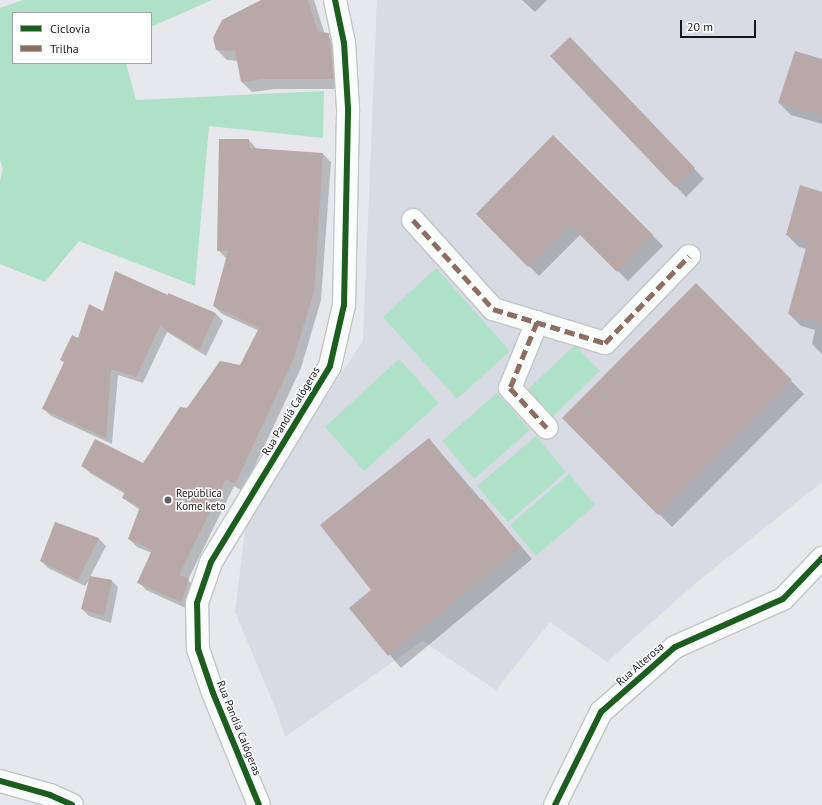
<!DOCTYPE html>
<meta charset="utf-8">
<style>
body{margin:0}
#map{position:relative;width:822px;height:805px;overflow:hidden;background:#e7e8ec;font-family:"PT Sans",sans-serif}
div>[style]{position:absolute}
.built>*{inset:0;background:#d8dae4}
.green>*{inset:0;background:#afe1c9}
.shadow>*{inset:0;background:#0003}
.building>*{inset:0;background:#b8a8a8}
.roads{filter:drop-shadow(1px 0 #c3c4c7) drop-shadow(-1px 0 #c3c4c7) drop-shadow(0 1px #c3c4c7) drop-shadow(0 -1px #c3c4c7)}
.street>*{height:22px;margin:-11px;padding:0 11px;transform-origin:11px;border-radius:11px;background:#fbfcfc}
.secondary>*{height:22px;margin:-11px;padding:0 11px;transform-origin:11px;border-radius:11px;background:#fbfcfc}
.quiet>*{height:5px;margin-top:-2.5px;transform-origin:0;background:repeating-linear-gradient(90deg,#8d6e63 0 10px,transparent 0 15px)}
.cycleway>*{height:6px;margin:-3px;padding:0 3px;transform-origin:3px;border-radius:3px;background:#1b5e20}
.dots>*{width:11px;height:11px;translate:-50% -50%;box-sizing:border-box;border:2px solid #fff;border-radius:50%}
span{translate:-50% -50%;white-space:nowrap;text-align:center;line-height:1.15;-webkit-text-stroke:3px #fff;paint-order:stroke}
.street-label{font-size:11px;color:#17171a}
.poi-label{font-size:11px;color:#17171a}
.left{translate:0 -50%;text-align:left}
.legend{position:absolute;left:12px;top:12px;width:140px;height:52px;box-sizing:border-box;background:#fff;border:1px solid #a2a2a3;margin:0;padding:5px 7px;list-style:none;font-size:12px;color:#17171a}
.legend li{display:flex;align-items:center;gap:8px;height:20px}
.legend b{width:20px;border:1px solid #a2a2a3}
.scale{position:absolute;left:680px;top:20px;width:76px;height:18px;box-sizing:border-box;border:2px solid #17171a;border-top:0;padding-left:5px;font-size:12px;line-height:14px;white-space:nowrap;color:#17171a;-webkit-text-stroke:3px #fff;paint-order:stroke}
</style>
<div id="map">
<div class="built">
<div style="clip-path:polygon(377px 0,822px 0,822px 482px,697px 582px,607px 662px,550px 622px,496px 690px,423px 641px,285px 737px,277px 712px,235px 612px,247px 515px,363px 341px)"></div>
</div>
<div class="green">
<div style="clip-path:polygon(23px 0,212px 0,151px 27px,151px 13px,13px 13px,13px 63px,126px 63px,136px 100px,324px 91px,323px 138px,209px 126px,195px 286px,79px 241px,45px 282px,0 264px,0 181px,3px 169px,0 160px,0 8px)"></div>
<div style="clip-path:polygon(436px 268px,510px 351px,457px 399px,383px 317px)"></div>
<div style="clip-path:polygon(575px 345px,600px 371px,549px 420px,524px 393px)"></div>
<div style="clip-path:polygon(399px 359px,439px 403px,364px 471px,325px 427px)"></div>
<div style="clip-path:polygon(497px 393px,530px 430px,474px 479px,442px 441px)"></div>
<div style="clip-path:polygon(536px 436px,566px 472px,508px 522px,477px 486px)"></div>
<div style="clip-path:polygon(569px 474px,595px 505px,536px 556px,510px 525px)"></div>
</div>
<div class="shadow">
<div style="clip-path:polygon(263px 0,314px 0,325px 35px,340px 46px,344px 89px,275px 89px,252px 92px,242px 82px,238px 61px,227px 60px,216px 49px)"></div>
<div style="clip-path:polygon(522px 0,547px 0,535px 12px)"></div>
<div style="clip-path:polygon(581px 49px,704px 179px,686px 197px,552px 56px)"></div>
<div style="clip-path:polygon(822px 60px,822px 124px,791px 115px,779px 103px)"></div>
<div style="clip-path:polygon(553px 136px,663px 246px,628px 281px,581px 234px,539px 276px,477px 214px)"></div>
<div style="clip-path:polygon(249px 140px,257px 149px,323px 154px,331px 162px,321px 300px,301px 368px,243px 491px,234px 486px,188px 580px,196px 588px,188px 609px,146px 590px,139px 582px,152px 553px,137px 547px,129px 539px,140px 510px,123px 498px,125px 494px,90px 473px,82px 465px,143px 465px,187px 409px,240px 366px,259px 331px,222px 314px,214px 306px,227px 259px,218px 250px)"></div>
<div style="clip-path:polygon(822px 193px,822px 354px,812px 344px,815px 330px,801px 326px,789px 314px,807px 249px,799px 247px,787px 235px)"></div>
<div style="clip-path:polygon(696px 285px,804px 394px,672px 527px,563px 418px)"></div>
<div style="clip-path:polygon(169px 295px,216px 314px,223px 321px,206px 356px,167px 332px,143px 383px,118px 375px,112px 444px,51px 416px,44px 409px,65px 363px,62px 360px,104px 312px)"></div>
<div style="clip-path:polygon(429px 439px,532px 559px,401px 668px,351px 608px,373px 590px)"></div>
<div style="clip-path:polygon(55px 524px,99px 539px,106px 546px,90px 577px,111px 580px,118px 587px,111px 623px,89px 616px,82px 609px,90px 579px,85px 586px,48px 568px,41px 561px)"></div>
</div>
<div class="building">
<div style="clip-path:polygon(261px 0,308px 0,318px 32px,329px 33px,334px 79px,264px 79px,241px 82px,235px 51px,216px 50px,213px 38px,222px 20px)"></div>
<div style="clip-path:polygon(570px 37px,695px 168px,675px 187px,550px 56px)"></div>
<div style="clip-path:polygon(795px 51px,822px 59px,822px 116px,778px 103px)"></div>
<div style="clip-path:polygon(553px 135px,653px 235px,617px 272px,570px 225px,528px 267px,476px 214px)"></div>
<div style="clip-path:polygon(219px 139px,249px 139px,249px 148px,323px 153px,314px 292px,293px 360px,235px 484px,226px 479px,179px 575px,189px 579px,181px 602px,137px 583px,152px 550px,128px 539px,140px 507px,122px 498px,125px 492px,81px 466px,95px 439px,143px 463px,180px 407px,187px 408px,220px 361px,240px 365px,259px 328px,213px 306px,228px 251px,217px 251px)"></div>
<div style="clip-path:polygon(800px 185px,822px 192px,822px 323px,788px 314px,808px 241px,786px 235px)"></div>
<div style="clip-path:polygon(115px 271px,168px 295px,168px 293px,216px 313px,199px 350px,160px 326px,136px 377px,111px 369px,106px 438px,42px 409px,64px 362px,60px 360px,72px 335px,78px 338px,89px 304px,103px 311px)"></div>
<div style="clip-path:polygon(696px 283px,792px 380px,658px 515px,562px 418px)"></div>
<div style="clip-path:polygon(429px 438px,479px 501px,482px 499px,521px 547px,388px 656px,349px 608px,371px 590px,320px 525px)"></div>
<div style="clip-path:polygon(55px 522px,99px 538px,78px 580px,40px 561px)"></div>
<div style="clip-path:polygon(90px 576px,112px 580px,104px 616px,81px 609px)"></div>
</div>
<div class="roads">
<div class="street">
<div style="left:413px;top:220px;width:120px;rotate:48deg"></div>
<div style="left:493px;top:309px;width:117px;rotate:16.9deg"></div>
<div style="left:605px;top:343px;width:121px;rotate:-46deg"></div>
<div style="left:537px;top:322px;width:71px;rotate:112.2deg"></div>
<div style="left:510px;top:388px;width:54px;rotate:47.2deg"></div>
<div style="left:0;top:781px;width:52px;rotate:15.6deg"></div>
<div style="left:50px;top:795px;width:24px;rotate:24deg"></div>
<div style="left:555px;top:805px;width:104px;rotate:-63.7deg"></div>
<div style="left:601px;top:712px;width:98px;rotate:-41.3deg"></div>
<div style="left:675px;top:647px;width:118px;rotate:-24deg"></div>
<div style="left:783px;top:599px;width:57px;rotate:-46.4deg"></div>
</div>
<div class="secondary">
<div style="left:259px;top:805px;width:121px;rotate:-112.3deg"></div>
<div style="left:213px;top:693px;width:46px;rotate:-108.8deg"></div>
<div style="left:198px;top:649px;width:46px;rotate:-91.2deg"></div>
<div style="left:197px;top:603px;width:43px;rotate:-71.1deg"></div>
<div style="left:211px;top:562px;width:229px;rotate:-58.7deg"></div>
<div style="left:330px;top:366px;width:63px;rotate:-77.1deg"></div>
<div style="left:344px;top:305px;width:197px;rotate:-88.8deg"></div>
<div style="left:348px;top:108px;width:65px;rotate:-93.5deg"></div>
<div style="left:344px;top:43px;width:44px;rotate:-101.8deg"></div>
</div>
</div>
<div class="quiet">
<div style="left:413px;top:220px;width:120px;rotate:48deg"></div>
<div style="left:493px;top:309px;width:117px;rotate:16.9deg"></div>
<div style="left:605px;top:343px;width:121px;rotate:-46deg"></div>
<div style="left:537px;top:322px;width:71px;rotate:112.2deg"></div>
<div style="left:510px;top:388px;width:54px;rotate:47.2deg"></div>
</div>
<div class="cycleway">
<div style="left:0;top:781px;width:52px;rotate:15.6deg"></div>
<div style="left:50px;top:795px;width:24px;rotate:24deg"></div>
<div style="left:259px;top:805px;width:121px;rotate:-112.3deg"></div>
<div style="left:213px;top:693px;width:46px;rotate:-108.8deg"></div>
<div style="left:198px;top:649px;width:46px;rotate:-91.2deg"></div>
<div style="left:197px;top:603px;width:43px;rotate:-71.1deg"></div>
<div style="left:211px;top:562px;width:229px;rotate:-58.7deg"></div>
<div style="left:330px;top:366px;width:63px;rotate:-77.1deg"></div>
<div style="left:344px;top:305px;width:197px;rotate:-88.8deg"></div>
<div style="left:348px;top:108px;width:65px;rotate:-93.5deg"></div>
<div style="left:344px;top:43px;width:44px;rotate:-101.8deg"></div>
<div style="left:555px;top:805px;width:104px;rotate:-63.7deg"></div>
<div style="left:601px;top:712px;width:98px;rotate:-41.3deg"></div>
<div style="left:675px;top:647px;width:118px;rotate:-24deg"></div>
<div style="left:783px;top:599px;width:57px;rotate:-46.4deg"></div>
</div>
<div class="dots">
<div style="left:168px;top:500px;background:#606064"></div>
</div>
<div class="street-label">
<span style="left:291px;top:411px;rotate:-59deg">Rua Pandiá Calógeras</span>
<span style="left:640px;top:664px;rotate:-41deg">Rua Alterosa</span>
<span style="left:239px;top:728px;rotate:68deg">Rua Pandiá Calógeras</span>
</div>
<div class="poi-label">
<span class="left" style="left:176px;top:500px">República<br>Kome keto</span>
</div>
<ul class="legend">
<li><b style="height:5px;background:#1b5e20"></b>Ciclovia</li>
<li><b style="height:5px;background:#8d6e63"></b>Trilha</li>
</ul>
<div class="scale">20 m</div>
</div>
